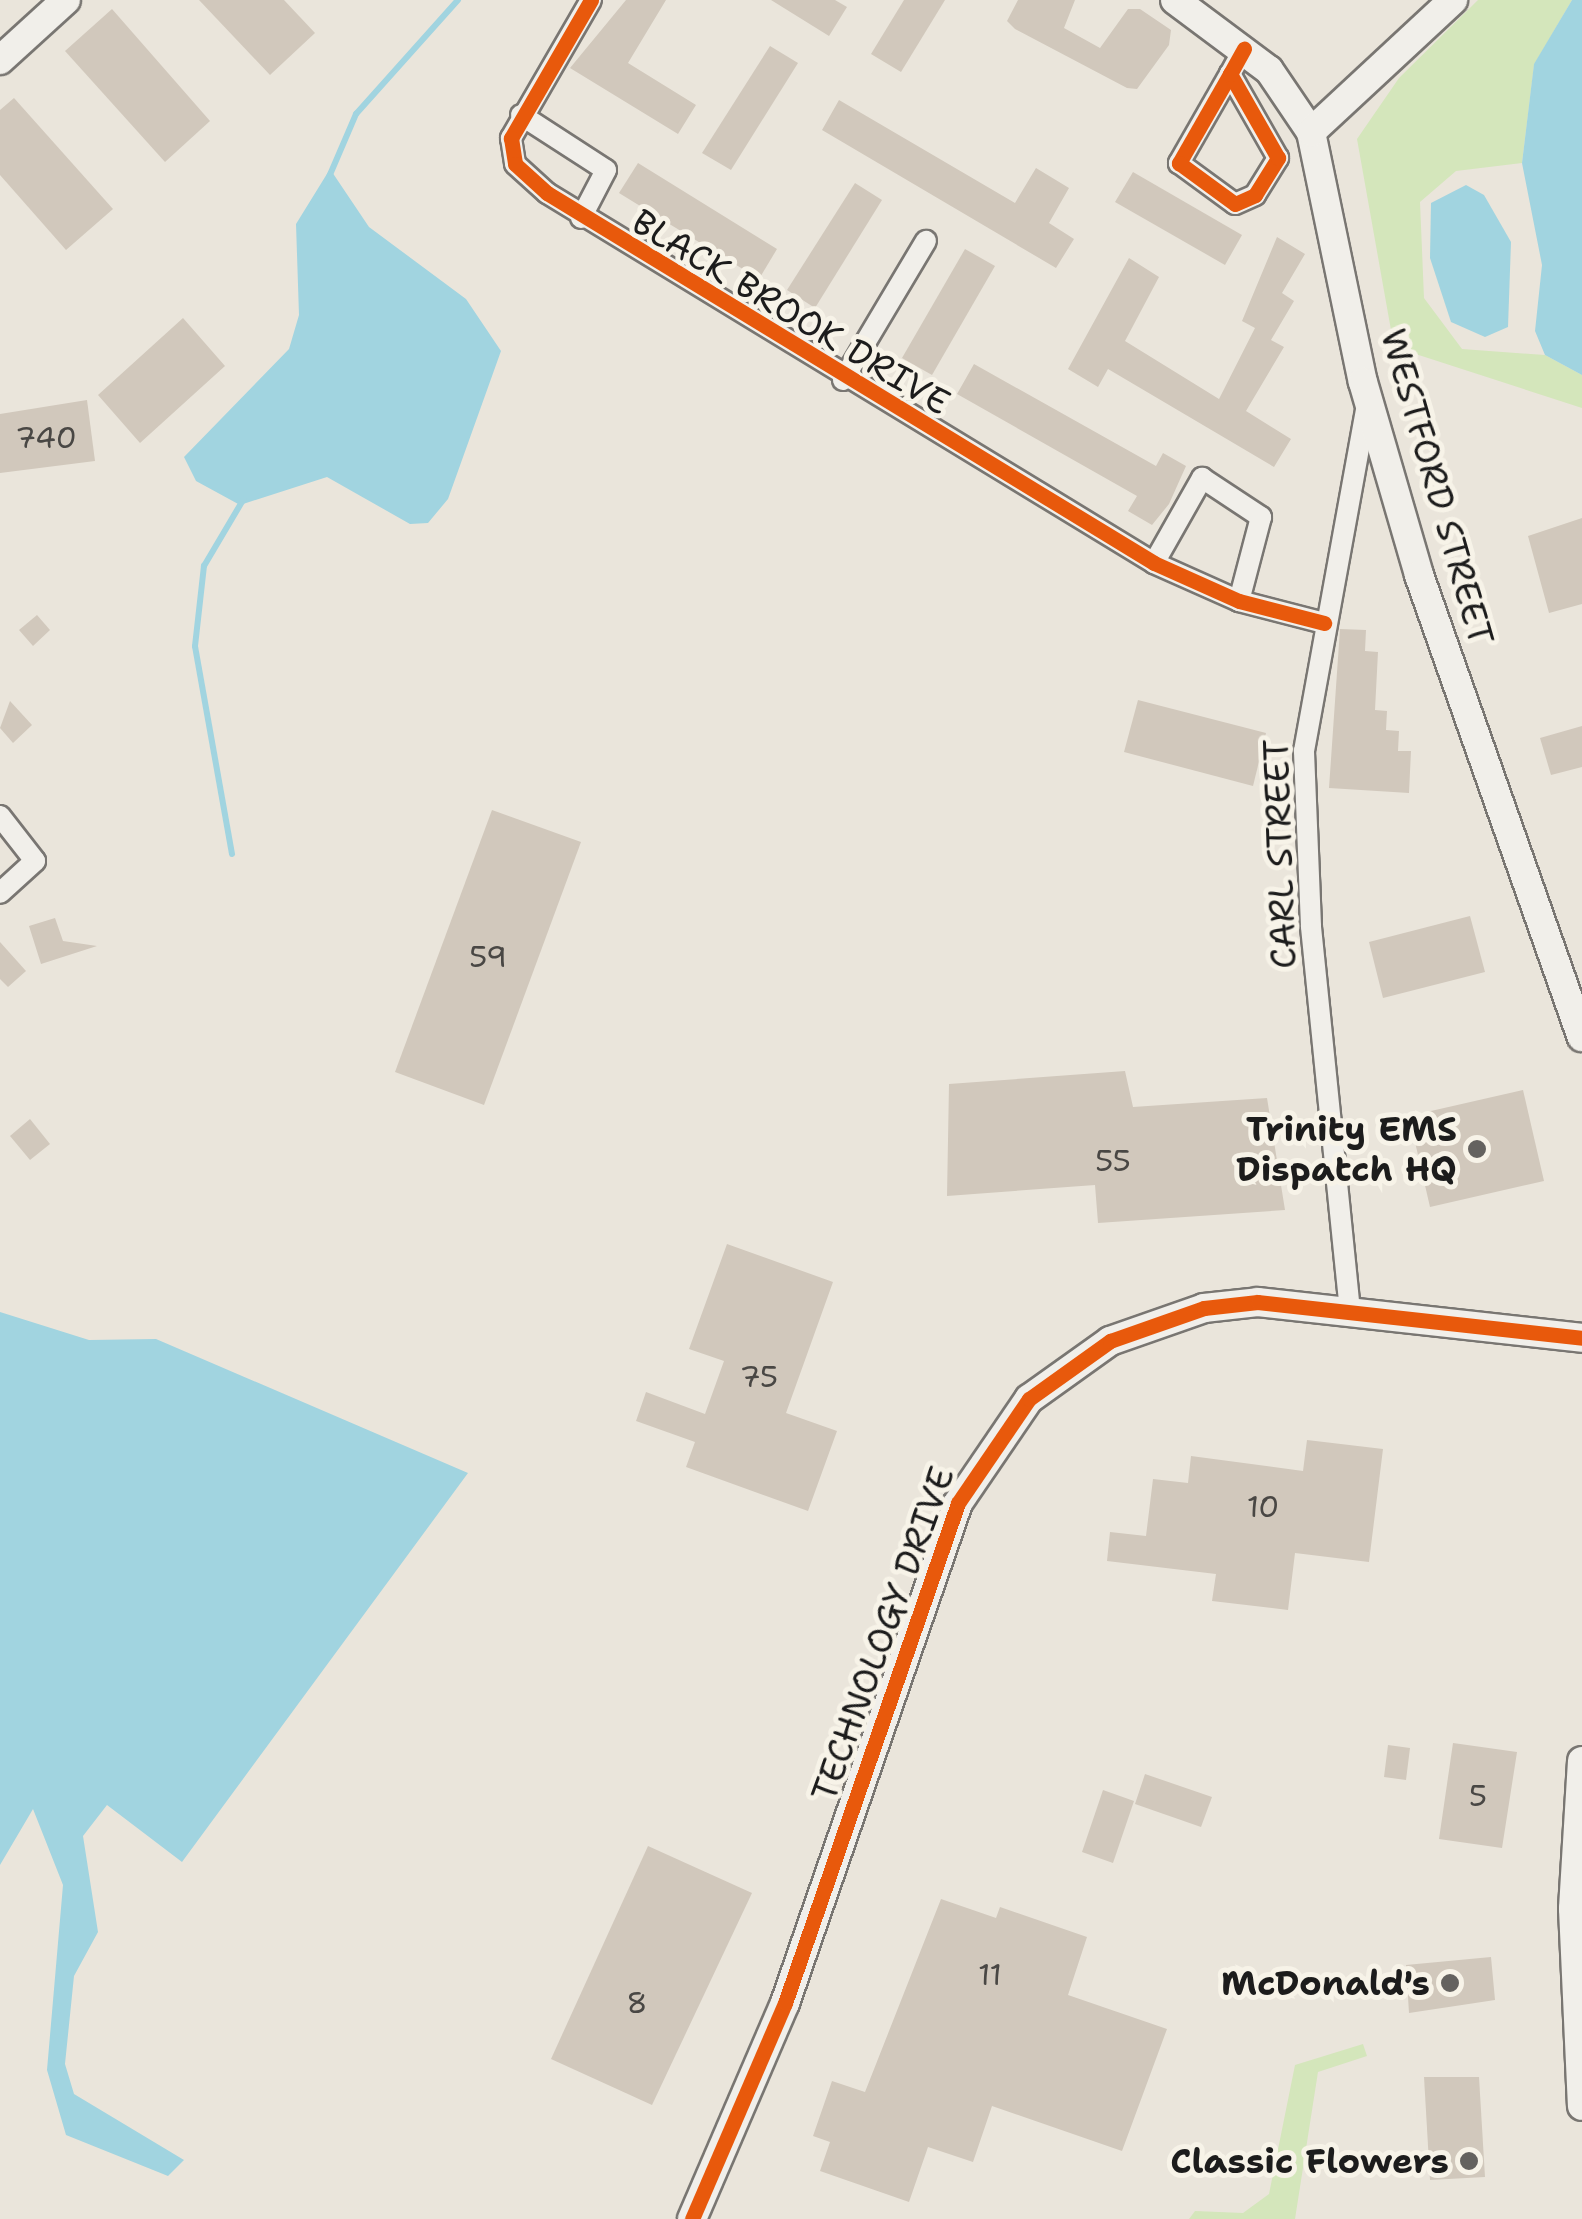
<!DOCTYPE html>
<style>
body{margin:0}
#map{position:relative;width:1582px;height:2219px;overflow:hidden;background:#eae5db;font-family:"Shantell Sans",sans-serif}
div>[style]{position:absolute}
.green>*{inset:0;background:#d4e6bb}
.water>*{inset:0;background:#a1d4e0}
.stream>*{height:6px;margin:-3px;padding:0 3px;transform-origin:3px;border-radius:3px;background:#a1d4e0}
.building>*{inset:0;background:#d1c8bc}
.roads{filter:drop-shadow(2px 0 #797672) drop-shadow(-2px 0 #797672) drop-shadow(0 2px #797672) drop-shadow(0 -2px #797672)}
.street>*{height:20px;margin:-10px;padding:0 10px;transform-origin:10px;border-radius:10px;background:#f1efea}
.secondary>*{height:28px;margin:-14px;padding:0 14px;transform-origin:14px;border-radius:14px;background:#f1efea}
.cycleway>*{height:15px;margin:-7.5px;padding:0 7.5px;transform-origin:7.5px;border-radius:7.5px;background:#e8590c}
.dots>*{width:28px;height:28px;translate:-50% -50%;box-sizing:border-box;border:5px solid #f7f3e8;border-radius:50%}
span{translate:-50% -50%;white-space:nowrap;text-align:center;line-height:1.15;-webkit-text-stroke:10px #f7f3e8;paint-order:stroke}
.number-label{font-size:30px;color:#494744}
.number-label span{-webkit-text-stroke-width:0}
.street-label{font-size:35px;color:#1c1c1c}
.poi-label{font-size:35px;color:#1c1c1c;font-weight:700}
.right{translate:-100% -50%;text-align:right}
</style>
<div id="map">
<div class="green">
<div style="clip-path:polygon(1478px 0,1572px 0,1534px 65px,1522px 163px,1456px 171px,1420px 202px,1424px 298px,1462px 349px,1545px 355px,1582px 375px,1582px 408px,1394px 347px,1357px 139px,1399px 78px)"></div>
<div style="clip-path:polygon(1363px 2044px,1367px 2056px,1318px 2072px,1295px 2219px,1189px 2219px,1195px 2211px,1243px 2213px,1269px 2194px,1295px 2065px)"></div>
</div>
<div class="water">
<div style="clip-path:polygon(1572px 0,1582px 0,1582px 375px,1545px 355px,1535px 331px,1542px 265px,1522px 163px,1534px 64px)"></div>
<div style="clip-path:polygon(330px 169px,369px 227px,466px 299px,501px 351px,448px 499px,428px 523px,410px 524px,327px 477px,240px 505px,196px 481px,184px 457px,289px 349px,299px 315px,296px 224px)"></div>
<div style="clip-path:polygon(1466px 185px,1484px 195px,1511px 242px,1508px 327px,1485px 337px,1451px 322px,1430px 258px,1431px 203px)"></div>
<div style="clip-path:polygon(0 1312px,89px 1340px,156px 1339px,468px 1473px,182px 1862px,107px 1805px,83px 1836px,98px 1932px,74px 1976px,65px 2064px,74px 2094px,184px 2160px,168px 2176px,66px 2135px,47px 2070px,63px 1885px,33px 1809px,0 1865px)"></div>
</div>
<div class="stream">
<div style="left:329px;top:177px;width:69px;rotate:-66.8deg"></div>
<div style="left:356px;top:114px;width:153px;rotate:-48.2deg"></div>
<div style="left:232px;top:854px;width:211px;rotate:-100.1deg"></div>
<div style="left:195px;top:646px;width:81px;rotate:-83.6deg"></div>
<div style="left:204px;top:566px;width:77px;rotate:-59.4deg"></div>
</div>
<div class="building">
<div style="clip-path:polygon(199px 0,284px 0,315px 33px,270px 75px)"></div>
<div style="clip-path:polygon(626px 0,666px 0,628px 63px,696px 105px,678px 134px,570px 68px)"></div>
<div style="clip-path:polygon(771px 0,835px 0,847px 7px,829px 36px)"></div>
<div style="clip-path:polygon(904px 0,945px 0,901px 72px,871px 54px)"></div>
<div style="clip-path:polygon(1018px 0,1075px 0,1064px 28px,1100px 48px,1128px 9px,1140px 9px,1171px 30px,1169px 45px,1137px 89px,1127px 88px,1015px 29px,1007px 21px)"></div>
<div style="clip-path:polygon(112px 9px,210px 121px,165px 162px,65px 51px)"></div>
<div style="clip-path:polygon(770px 46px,798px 63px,731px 170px,702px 153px)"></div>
<div style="clip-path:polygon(14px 98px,113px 209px,66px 250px,0 175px,0 110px)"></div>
<div style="clip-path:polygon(839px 100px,1015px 203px,1036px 168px,1069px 188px,1049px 223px,1074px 239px,1056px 268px,822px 130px)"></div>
<div style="clip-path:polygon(638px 163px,777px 249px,759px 279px,619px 193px)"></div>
<div style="clip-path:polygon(1133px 172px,1242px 235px,1225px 265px,1115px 202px)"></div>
<div style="clip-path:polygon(855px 183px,882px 200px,815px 308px,787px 290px)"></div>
<div style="clip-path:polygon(1277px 237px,1305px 254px,1282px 293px,1294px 301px,1271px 340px,1284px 347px,1246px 411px,1291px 439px,1274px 467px,1108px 369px,1098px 387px,1068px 369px,1129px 258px,1159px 277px,1125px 341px,1219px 399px,1255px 328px,1242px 321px)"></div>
<div style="clip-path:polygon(965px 249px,995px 266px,932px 375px,902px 358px)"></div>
<div style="clip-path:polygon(183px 318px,225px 366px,140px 443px,98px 395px)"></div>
<div style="clip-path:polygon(974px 364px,1156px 466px,1163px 453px,1186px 466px,1169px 504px,1152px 525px,1128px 511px,1137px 496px,957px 394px)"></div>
<div style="clip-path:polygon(87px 400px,95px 461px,0 473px,0 414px)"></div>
<div style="clip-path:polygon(1582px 518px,1582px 604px,1549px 613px,1528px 536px)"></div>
<div style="clip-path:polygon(37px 615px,50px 630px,33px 646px,19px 630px)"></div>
<div style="clip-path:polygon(1340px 629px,1366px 630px,1365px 651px,1378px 652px,1375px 710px,1387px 711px,1386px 730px,1399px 731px,1398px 751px,1411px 751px,1409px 793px,1329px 788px)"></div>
<div style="clip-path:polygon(1138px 700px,1266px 733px,1253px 786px,1124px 752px)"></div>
<div style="clip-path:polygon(10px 701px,32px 725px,13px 743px,0 728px)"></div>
<div style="clip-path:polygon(1582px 726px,1582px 767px,1551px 775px,1540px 738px)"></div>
<div style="clip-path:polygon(492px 810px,581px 842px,484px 1105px,395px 1072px)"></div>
<div style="clip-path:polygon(1470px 916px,1485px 972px,1383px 998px,1369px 942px)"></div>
<div style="clip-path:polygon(55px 918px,63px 941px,97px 946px,41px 964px,29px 926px)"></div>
<div style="clip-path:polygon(0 942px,26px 971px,8px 987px,0 979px)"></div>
<div style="clip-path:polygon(1125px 1071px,1133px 1107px,1267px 1098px,1285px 1210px,1098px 1223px,1095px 1185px,947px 1196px,949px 1084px)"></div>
<div style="clip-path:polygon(1523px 1090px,1544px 1181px,1430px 1207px,1409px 1116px)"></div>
<div style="clip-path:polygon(30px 1119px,50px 1144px,30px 1160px,10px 1136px)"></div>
<div style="clip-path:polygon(727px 1244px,833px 1282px,786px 1413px,837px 1431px,808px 1511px,686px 1467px,695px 1442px,636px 1421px,646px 1392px,705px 1414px,724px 1361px,689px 1349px)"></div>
<div style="clip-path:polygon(1307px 1440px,1383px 1449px,1369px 1562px,1295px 1553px,1288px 1610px,1212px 1601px,1216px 1574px,1107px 1561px,1110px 1532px,1146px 1536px,1153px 1479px,1188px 1483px,1191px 1456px,1303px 1471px)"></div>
<div style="clip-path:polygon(1453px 1743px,1517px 1752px,1502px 1848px,1439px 1839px)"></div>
<div style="clip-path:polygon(1388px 1745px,1410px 1748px,1406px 1780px,1384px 1777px)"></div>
<div style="clip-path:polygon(1145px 1774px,1212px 1797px,1201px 1827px,1135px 1804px)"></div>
<div style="clip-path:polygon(1103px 1790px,1134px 1801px,1113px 1863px,1082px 1852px)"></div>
<div style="clip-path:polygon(648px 1846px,752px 1893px,652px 2105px,551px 2059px)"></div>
<div style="clip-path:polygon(941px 1899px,996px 1918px,1000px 1907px,1087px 1937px,1068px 1995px,1167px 2029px,1122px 2151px,992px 2106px,973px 2162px,928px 2147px,909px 2202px,820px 2171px,830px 2142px,813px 2136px,832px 2081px,865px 2092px)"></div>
<div style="clip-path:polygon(1491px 1957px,1495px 2000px,1409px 2013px,1406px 1965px)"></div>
<div style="clip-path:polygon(1424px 2077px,1479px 2077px,1485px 2177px,1430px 2180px)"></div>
</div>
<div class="roads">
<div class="street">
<div style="left:591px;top:0;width:160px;rotate:120.1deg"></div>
<div style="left:511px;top:138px;width:26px;rotate:81deg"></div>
<div style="left:515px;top:164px;width:43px;rotate:42.2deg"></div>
<div style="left:547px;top:193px;width:711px;rotate:31.36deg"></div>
<div style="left:1154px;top:563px;width:93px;rotate:24.1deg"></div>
<div style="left:1239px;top:601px;width:88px;rotate:14.5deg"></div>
<div style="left:1230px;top:74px;width:103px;rotate:119.8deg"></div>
<div style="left:1179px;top:163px;width:69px;rotate:36.2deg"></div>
<div style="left:1235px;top:204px;width:22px;rotate:-24deg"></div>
<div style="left:1255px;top:195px;width:44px;rotate:-58.1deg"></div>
<div style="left:1278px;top:158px;width:97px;rotate:-119.7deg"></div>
<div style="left:1230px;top:74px;width:29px;rotate:-61deg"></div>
<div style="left:521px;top:115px;width:101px;rotate:32.9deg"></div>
<div style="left:606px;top:170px;width:54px;rotate:117.5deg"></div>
<div style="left:843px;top:380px;width:162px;rotate:-59.2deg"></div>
<div style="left:1154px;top:563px;width:98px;rotate:-60.5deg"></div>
<div style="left:1202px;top:478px;width:71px;rotate:33.5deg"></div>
<div style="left:1261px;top:517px;width:87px;rotate:104.7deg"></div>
<div style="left:0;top:816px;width:57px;rotate:52.1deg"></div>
<div style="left:35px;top:861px;width:47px;rotate:137.6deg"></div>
<div style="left:1350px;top:1311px;width:387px;rotate:-95.8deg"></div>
<div style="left:1311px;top:926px;width:175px;rotate:-92.3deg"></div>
<div style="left:1304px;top:751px;width:357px;rotate:-79.7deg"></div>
</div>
<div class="secondary">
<div style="left:1175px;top:0;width:117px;rotate:36.7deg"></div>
<div style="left:1269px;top:70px;width:75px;rotate:55.9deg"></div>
<div style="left:1311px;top:132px;width:255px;rotate:78.3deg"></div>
<div style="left:1363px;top:382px;width:201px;rotate:73.8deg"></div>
<div style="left:1419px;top:575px;width:490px;rotate:70.6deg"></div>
<div style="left:0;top:60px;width:89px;rotate:-42.3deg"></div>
<div style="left:1311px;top:132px;width:194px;rotate:-42.9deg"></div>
<div style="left:1582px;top:1761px;width:148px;rotate:93.5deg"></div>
<div style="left:1573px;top:1909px;width:197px;rotate:87.4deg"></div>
<div style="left:692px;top:2219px;width:235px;rotate:-66.7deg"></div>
<div style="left:785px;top:2003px;width:529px;rotate:-70.91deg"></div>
<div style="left:958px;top:1503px;width:126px;rotate:-55.7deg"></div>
<div style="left:1029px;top:1399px;width:100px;rotate:-35.6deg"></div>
<div style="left:1110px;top:1341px;width:100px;rotate:-19.3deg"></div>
<div style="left:1204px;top:1308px;width:54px;rotate:-6.3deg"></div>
<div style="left:1258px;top:1302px;width:326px;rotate:6.3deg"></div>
</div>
</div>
<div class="cycleway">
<div style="left:591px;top:0;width:160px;rotate:120.1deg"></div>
<div style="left:511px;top:138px;width:26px;rotate:81deg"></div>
<div style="left:515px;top:164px;width:43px;rotate:42.2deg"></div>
<div style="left:547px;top:193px;width:711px;rotate:31.36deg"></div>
<div style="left:1154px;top:563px;width:93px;rotate:24.1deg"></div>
<div style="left:1239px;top:601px;width:88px;rotate:14.5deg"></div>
<div style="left:1230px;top:74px;width:103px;rotate:119.8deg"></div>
<div style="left:1179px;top:163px;width:69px;rotate:36.2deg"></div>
<div style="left:1235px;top:204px;width:22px;rotate:-24deg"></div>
<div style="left:1255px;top:195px;width:44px;rotate:-58.1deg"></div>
<div style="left:1278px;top:158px;width:97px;rotate:-119.7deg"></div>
<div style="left:1230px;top:74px;width:29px;rotate:-61deg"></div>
<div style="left:692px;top:2219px;width:235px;rotate:-66.7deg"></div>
<div style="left:785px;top:2003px;width:529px;rotate:-70.91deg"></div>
<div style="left:958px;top:1503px;width:126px;rotate:-55.7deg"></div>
<div style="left:1029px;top:1399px;width:100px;rotate:-35.6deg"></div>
<div style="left:1110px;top:1341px;width:100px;rotate:-19.3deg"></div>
<div style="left:1204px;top:1308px;width:54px;rotate:-6.3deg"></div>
<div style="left:1258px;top:1302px;width:326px;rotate:6.3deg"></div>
</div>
<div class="dots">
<div style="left:1477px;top:1149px;background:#64625f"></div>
<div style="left:1450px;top:1983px;background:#64625f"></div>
<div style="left:1469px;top:2161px;background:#64625f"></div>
</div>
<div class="number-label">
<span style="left:46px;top:438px">740</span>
<span style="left:488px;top:957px">59</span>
<span style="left:1113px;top:1161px">55</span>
<span style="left:759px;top:1377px">75</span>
<span style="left:1263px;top:1507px">10</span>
<span style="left:1478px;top:1796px">5</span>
<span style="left:990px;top:1975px">11</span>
<span style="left:637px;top:2003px">8</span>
</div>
<div class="street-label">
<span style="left:791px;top:312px;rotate:31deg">BLACK BROOK DRIVE</span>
<span style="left:1437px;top:487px;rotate:74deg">WESTFORD STREET</span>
<span style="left:1280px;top:854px;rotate:-92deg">CARL STREET</span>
<span style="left:883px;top:1634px;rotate:-70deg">TECHNOLOGY DRIVE</span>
</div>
<div class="poi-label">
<span class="right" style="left:1457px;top:1149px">Trinity EMS<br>Dispatch HQ</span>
<span class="right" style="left:1430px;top:1983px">McDonald's</span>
<span class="right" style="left:1449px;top:2161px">Classic Flowers</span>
</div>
</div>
